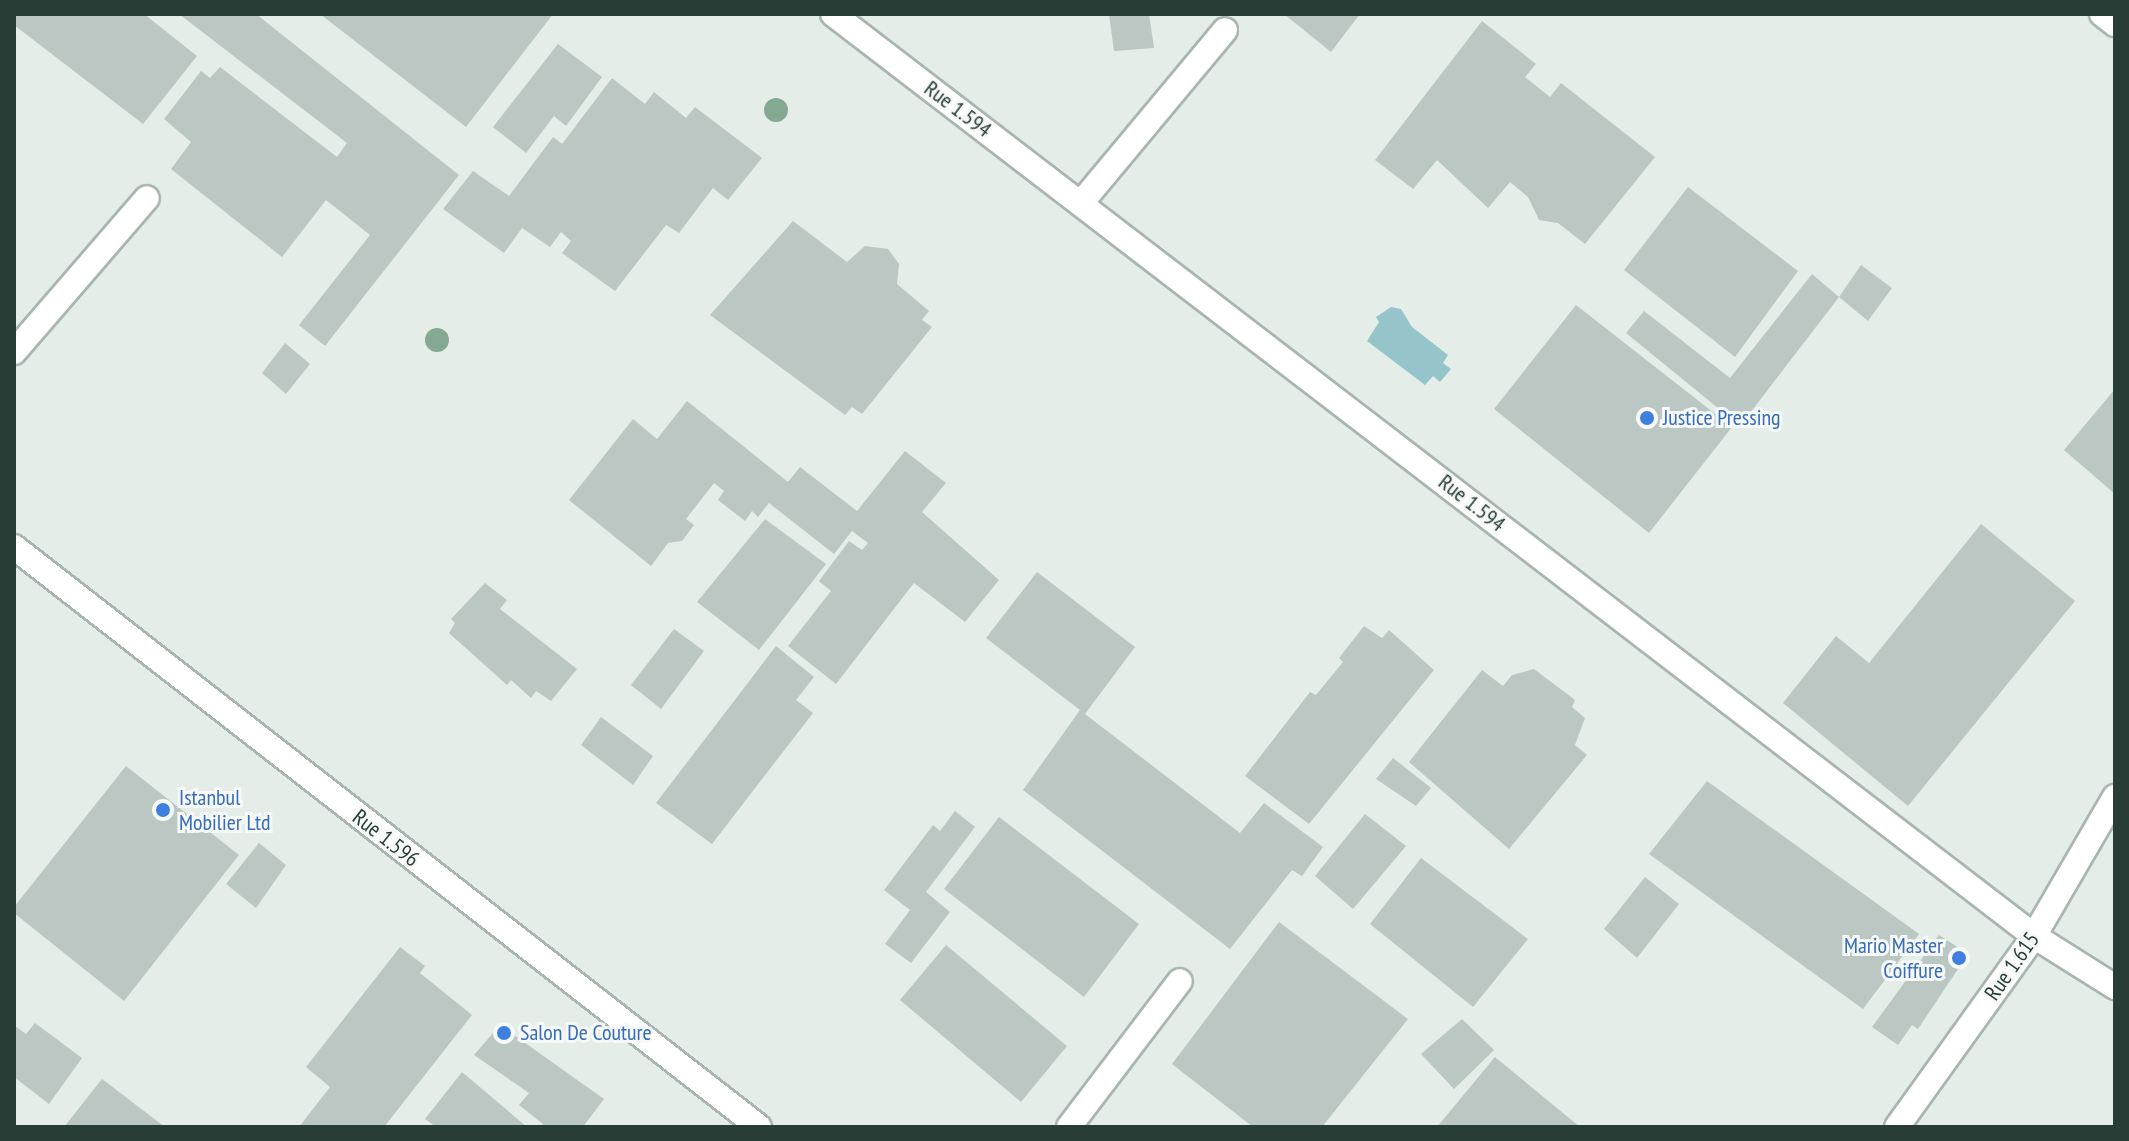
<!DOCTYPE html>
<style>
body{margin:0}
#map{position:relative;width:2129px;height:1141px;overflow:hidden;background:#e5ede9;font-family:"PT Sans Narrow",sans-serif}
div>[style]{position:absolute}
.water>*{inset:0;background:#95c5ca}
.building>*{inset:0;background:#bbc7c2}
.roads{filter:drop-shadow(2px 0 #a8b5b0) drop-shadow(-2px 0 #a8b5b0) drop-shadow(0 2px #a8b5b0) drop-shadow(0 -2px #a8b5b0)}
.service>*{height:24px;margin:-12px;padding:0 12px;transform-origin:12px;border-radius:12px;background:#fff}
.minor>*{height:24px;margin:-12px;padding:0 12px;transform-origin:12px;border-radius:12px;background:#fff}
.tertiary>*{height:24px;margin:-12px;padding:0 12px;transform-origin:12px;border-radius:12px;background:#fff}
.trees>*{width:24px;height:24px;margin:-12px;border-radius:50%;background:#84a891}
.dots>*{width:22px;height:22px;translate:-50% -50%;box-sizing:border-box;border:4px solid #f6f9f7;border-radius:50%}
span{translate:-50% -50%;white-space:nowrap;text-align:center;line-height:1.15;-webkit-text-stroke:6px #f6f9f7;paint-order:stroke}
.street-label{font-size:22px;color:#273d36}
.shop-label{font-size:22px;color:#366cbe}
.left{translate:0 -50%;text-align:left}
.right{translate:-100% -50%;text-align:right}
.frame{position:absolute;inset:0;border:16px solid #273d36;pointer-events:none}
</style>
<div id="map">
<div class="water">
<div style="clip-path:polygon(1391px 307px,1401px 309px,1412px 327px,1448px 355px,1443px 363px,1451px 369px,1440px 382px,1433px 376px,1425px 385px,1367px 341px,1379px 322px,1376px 317px)"></div>
</div>
<div class="building">
<div style="clip-path:polygon(14px 14px,144px 14px,197px 56px,143px 124px,14px 25px)"></div>
<div style="clip-path:polygon(179px 14px,256px 14px,459px 175px,325px 346px,299px 325px,370px 235px,326px 200px,282px 257px,171px 169px,191px 142px,164px 119px,201px 71px,210px 78px,220px 67px,337px 157px,347px 143px)"></div>
<div style="clip-path:polygon(320px 14px,553px 14px,466px 127px)"></div>
<div style="clip-path:polygon(1109px 14px,1149px 14px,1154px 48px,1114px 51px)"></div>
<div style="clip-path:polygon(1284px 14px,1360px 14px,1331px 52px)"></div>
<div style="clip-path:polygon(1482px 21px,1536px 64px,1525px 77px,1550px 97px,1561px 83px,1655px 157px,1585px 244px,1558px 223px,1539px 220px,1528px 197px,1510px 182px,1488px 208px,1437px 160px,1413px 189px,1375px 160px)"></div>
<div style="clip-path:polygon(558px 44px,602px 77px,566px 126px,554px 116px,526px 153px,493px 127px)"></div>
<div style="clip-path:polygon(612px 78px,645px 104px,654px 92px,686px 118px,695px 107px,762px 158px,728px 200px,713px 188px,679px 233px,666px 225px,615px 291px,562px 253px,571px 241px,561px 232px,550px 247px,522px 228px,504px 253px,443px 209px,473px 171px,509px 196px,553px 137px,562px 144px)"></div>
<div style="clip-path:polygon(1688px 187px,1798px 271px,1735px 357px,1624px 270px)"></div>
<div style="clip-path:polygon(793px 221px,847px 262px,865px 246px,888px 249px,899px 264px,897px 284px,929px 311px,922px 320px,932px 327px,862px 414px,852px 407px,845px 415px,710px 315px)"></div>
<div style="clip-path:polygon(1861px 265px,1892px 288px,1868px 321px,1839px 297px)"></div>
<div style="clip-path:polygon(1812px 274px,1839px 297px,1740px 426px,1626px 333px,1644px 311px,1730px 378px)"></div>
<div style="clip-path:polygon(1576px 305px,1732px 427px,1649px 533px,1494px 409px)"></div>
<div style="clip-path:polygon(285px 343px,310px 364px,286px 394px,262px 373px)"></div>
<div style="clip-path:polygon(2115px 389px,2115px 494px,2064px 450px)"></div>
<div style="clip-path:polygon(687px 401px,788px 482px,800px 467px,857px 511px,905px 451px,946px 483px,922px 512px,999px 580px,965px 622px,914px 583px,836px 684px,788px 646px,831px 591px,819px 581px,849px 541px,862px 550px,868px 543px,852px 531px,834px 554px,769px 503px,758px 517px,752px 511px,745px 521px,718px 500px,724px 491px,714px 483px,686px 519px,694px 525px,682px 541px,668px 543px,651px 566px,569px 500px,633px 419px,657px 439px)"></div>
<div style="clip-path:polygon(765px 519px,826px 564px,759px 650px,697px 602px)"></div>
<div style="clip-path:polygon(1981px 524px,2075px 601px,1908px 806px,1783px 703px,1836px 636px,1869px 663px)"></div>
<div style="clip-path:polygon(1037px 572px,1135px 647px,1085px 714px,1240px 833px,1264px 803px,1323px 847px,1302px 876px,1292px 870px,1230px 949px,1023px 790px,1080px 710px,986px 638px)"></div>
<div style="clip-path:polygon(485px 583px,507px 600px,500px 609px,577px 669px,551px 701px,536px 691px,531px 698px,511px 680px,507px 685px,449px 633px,455px 623px,451px 619px)"></div>
<div style="clip-path:polygon(1364px 626px,1382px 638px,1389px 630px,1434px 670px,1309px 824px,1245px 776px,1310px 692px,1316px 695px,1343px 662px,1339px 658px)"></div>
<div style="clip-path:polygon(674px 629px,704px 651px,661px 709px,631px 685px)"></div>
<div style="clip-path:polygon(776px 646px,814px 677px,796px 700px,813px 713px,712px 844px,656px 803px)"></div>
<div style="clip-path:polygon(1534px 669px,1575px 700px,1572px 707px,1585px 718px,1575px 745px,1587px 755px,1509px 849px,1409px 762px,1482px 670px,1503px 686px,1512px 675px)"></div>
<div style="clip-path:polygon(601px 717px,653px 756px,633px 785px,581px 745px)"></div>
<div style="clip-path:polygon(1393px 758px,1431px 788px,1416px 806px,1376px 779px)"></div>
<div style="clip-path:polygon(126px 766px,239px 855px,124px 1001px,14px 913px,14px 907px)"></div>
<div style="clip-path:polygon(1707px 781px,1919px 934px,1863px 1009px,1649px 854px)"></div>
<div style="clip-path:polygon(955px 811px,975px 827px,926px 892px,950px 912px,911px 963px,885px 944px,910px 910px,884px 890px,933px 825px,940px 831px)"></div>
<div style="clip-path:polygon(1365px 814px,1406px 846px,1353px 909px,1315px 876px)"></div>
<div style="clip-path:polygon(999px 817px,1139px 924px,1084px 997px,944px 889px)"></div>
<div style="clip-path:polygon(259px 843px,286px 865px,256px 908px,226px 884px)"></div>
<div style="clip-path:polygon(1421px 858px,1528px 939px,1473px 1007px,1370px 924px)"></div>
<div style="clip-path:polygon(1645px 877px,1679px 904px,1637px 958px,1604px 929px)"></div>
<div style="clip-path:polygon(1279px 922px,1408px 1019px,1322px 1127px,1253px 1127px,1172px 1064px)"></div>
<div style="clip-path:polygon(1939px 935px,1968px 954px,1918px 1029px,1912px 1025px,1898px 1045px,1872px 1027px)"></div>
<div style="clip-path:polygon(946px 945px,1067px 1046px,1021px 1102px,900px 1000px)"></div>
<div style="clip-path:polygon(400px 947px,425px 966px,420px 973px,472px 1015px,384px 1127px,299px 1127px,330px 1087px,306px 1067px)"></div>
<div style="clip-path:polygon(1462px 1019px,1494px 1050px,1454px 1089px,1421px 1054px)"></div>
<div style="clip-path:polygon(35px 1023px,82px 1058px,49px 1104px,14px 1077px,14px 1025px,26px 1034px)"></div>
<div style="clip-path:polygon(500px 1025px,604px 1099px,583px 1127px,540px 1127px,543px 1124px,519px 1105px,529px 1093px,474px 1055px)"></div>
<div style="clip-path:polygon(1495px 1057px,1580px 1127px,1437px 1127px)"></div>
<div style="clip-path:polygon(462px 1072px,527px 1127px,436px 1127px,425px 1119px)"></div>
<div style="clip-path:polygon(102px 1079px,165px 1127px,64px 1127px)"></div>
</div>
<div class="roads">
<div class="service">
<div style="left:1081px;top:203px;width:225px;rotate:-50.2deg"></div>
<div style="left:14px;top:352px;width:203px;rotate:-49.2deg"></div>
</div>
<div class="minor">
<div style="left:833px;top:14px;width:1514px;rotate:37.51deg"></div>
<div style="left:2034px;top:936px;width:96px;rotate:32.2deg"></div>
<div style="left:2102px;top:14px;width:16px;rotate:38deg"></div>
<div style="left:1069px;top:1127px;width:183px;rotate:-52.8deg"></div>
</div>
<div class="tertiary">
<div style="left:14px;top:547px;width:944px;rotate:37.9deg"></div>
<div style="left:1897px;top:1127px;width:235px;rotate:-54.3deg"></div>
<div style="left:2034px;top:936px;width:161px;rotate:-59.8deg"></div>
</div>
</div>
<div class="trees">
<div style="left:776px;top:110px"></div>
<div style="left:437px;top:340px"></div>
</div>
<div class="dots">
<div style="left:1647px;top:418px;background:#3f7fe0"></div>
<div style="left:163px;top:810px;background:#3f7fe0"></div>
<div style="left:1959px;top:958px;background:#3f7fe0"></div>
<div style="left:504px;top:1033px;background:#3f7fe0"></div>
</div>
<div class="street-label">
<span style="left:958px;top:109px;rotate:37deg">Rue 1.594</span>
<span style="left:1472px;top:503px;rotate:38deg">Rue 1.594</span>
<span style="left:386px;top:838px;rotate:38deg">Rue 1.596</span>
<span style="left:2012px;top:966px;rotate:-55deg">Rue 1.615</span>
</div>
<div class="shop-label">
<span class="left" style="left:1663px;top:418px">Justice Pressing</span>
<span class="left" style="left:179px;top:810px">Istanbul<br>Mobilier Ltd</span>
<span class="right" style="left:1943px;top:958px">Mario Master<br>Coiffure</span>
<span class="left" style="left:520px;top:1033px">Salon De Couture</span>
</div>
<div class="frame"></div>
</div>
